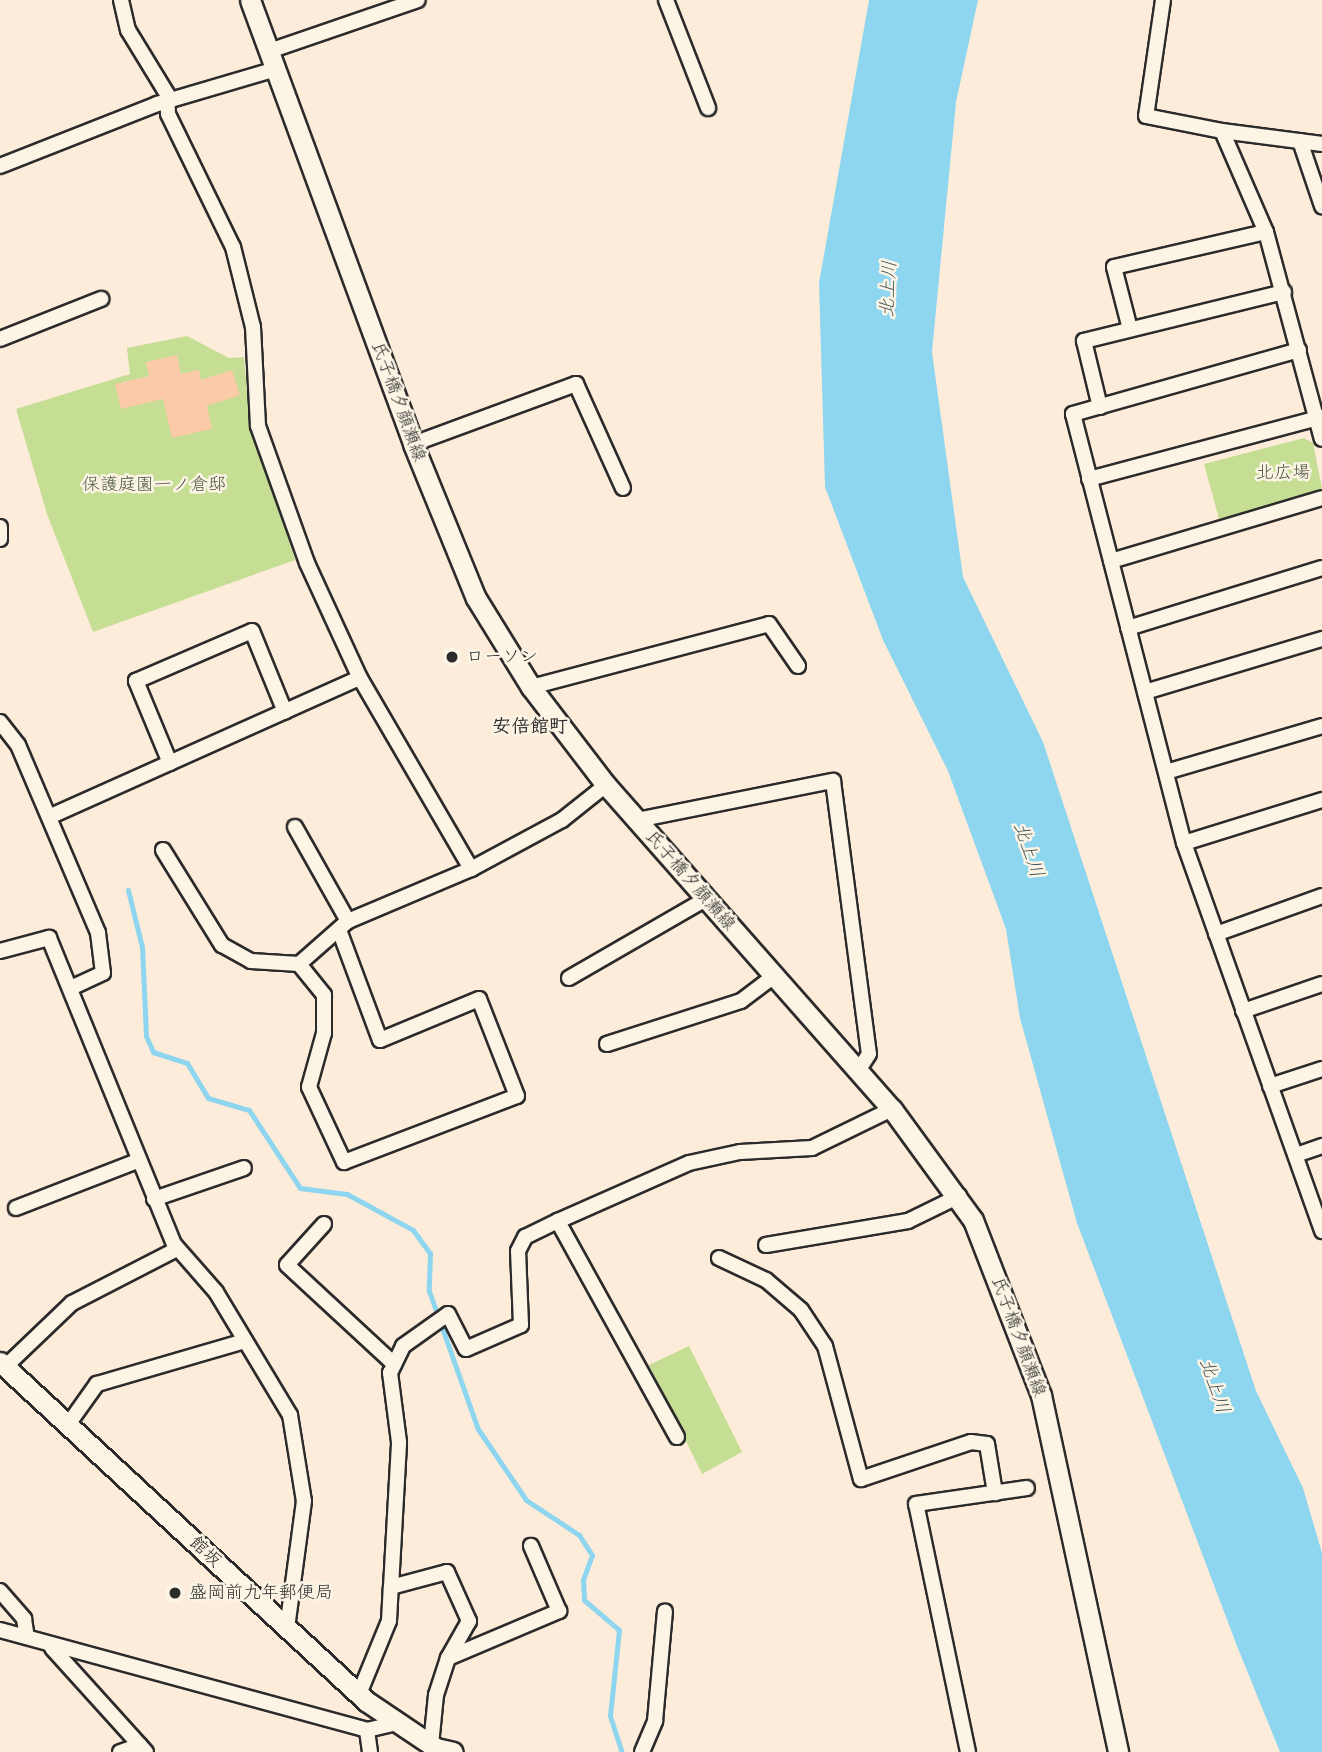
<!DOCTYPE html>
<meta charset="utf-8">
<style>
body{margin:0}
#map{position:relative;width:1322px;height:1752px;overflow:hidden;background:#fcecd9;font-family:Pangolin,"Klee One",sans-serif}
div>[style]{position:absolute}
.green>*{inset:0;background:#c5de94}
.water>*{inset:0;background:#8ed6f0}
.stream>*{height:5px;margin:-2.5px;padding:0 2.5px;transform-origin:2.5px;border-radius:2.5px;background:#8ed6f0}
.building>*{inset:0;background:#facaa9}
.roads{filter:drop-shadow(2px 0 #2b2b2b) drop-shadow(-2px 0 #2b2b2b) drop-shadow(0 2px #2b2b2b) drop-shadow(0 -2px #2b2b2b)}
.street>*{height:14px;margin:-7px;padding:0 7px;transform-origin:7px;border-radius:7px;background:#fcf5e5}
.secondary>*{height:19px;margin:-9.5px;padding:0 9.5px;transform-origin:9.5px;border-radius:9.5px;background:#fcf5e5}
.dots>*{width:19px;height:19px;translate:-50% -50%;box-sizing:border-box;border:4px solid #fcf5e5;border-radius:50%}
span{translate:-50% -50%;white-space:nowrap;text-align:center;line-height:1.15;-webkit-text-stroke:5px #fcf5e5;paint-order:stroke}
.street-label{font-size:18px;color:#2b2b2b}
.park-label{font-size:18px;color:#525845}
.poi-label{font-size:18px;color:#2b2b2b}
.left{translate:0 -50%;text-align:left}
.water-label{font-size:19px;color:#44565c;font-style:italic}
.neighbourhood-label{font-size:19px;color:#2b2b2b;font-weight:700}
</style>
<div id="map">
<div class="green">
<div style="clip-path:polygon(187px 336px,229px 358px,244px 357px,250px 423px,295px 560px,93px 632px,47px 514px,16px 409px,130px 374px,127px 348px)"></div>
<div style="clip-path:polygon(1304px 438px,1313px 443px,1322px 488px,1316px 494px,1219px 519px,1204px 464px)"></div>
<div style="clip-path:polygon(689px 1346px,742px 1452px,702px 1474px,649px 1365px)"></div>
</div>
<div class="water">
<div style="clip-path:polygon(869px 0,978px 0,956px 102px,932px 352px,963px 577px,1043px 742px,1256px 1391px,1303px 1488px,1322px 1553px,1322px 1752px,1280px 1752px,1237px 1646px,1077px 1223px,1020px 1018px,1006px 929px,948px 771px,883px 640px,825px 487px,819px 283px)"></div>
</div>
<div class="stream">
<div style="left:128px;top:890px;width:59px;rotate:76.2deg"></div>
<div style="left:142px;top:947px;width:89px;rotate:87.4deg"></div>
<div style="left:146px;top:1036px;width:17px;rotate:66deg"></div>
<div style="left:153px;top:1052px;width:36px;rotate:18deg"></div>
<div style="left:187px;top:1063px;width:41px;rotate:59deg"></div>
<div style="left:208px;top:1098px;width:43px;rotate:16.3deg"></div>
<div style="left:249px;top:1110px;width:93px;rotate:56.8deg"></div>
<div style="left:300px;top:1188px;width:47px;rotate:7.3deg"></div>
<div style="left:347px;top:1194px;width:75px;rotate:28.6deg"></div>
<div style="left:413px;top:1230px;width:29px;rotate:54deg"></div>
<div style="left:430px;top:1253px;width:38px;rotate:92deg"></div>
<div style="left:429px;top:1291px;width:146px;rotate:70.5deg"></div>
<div style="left:478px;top:1429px;width:86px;rotate:55.9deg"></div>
<div style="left:526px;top:1500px;width:64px;rotate:33.4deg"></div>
<div style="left:579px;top:1535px;width:24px;rotate:57deg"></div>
<div style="left:592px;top:1555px;width:27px;rotate:110deg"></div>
<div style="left:583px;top:1580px;width:20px;rotate:87deg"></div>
<div style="left:584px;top:1600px;width:46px;rotate:40.6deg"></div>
<div style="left:619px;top:1630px;width:86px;rotate:96deg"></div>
<div style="left:610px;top:1716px;width:38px;rotate:72deg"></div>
</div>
<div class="building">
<div style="clip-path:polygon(177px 355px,181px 374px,199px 370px,201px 380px,232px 370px,240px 395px,207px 406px,212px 429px,172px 438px,163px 399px,121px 409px,115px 384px,149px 376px,146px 362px)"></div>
</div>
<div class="roads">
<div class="street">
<div style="left:121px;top:0;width:31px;rotate:77deg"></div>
<div style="left:128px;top:30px;width:75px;rotate:58.6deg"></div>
<div style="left:167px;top:94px;width:20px;rotate:87deg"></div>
<div style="left:168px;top:114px;width:148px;rotate:64deg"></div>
<div style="left:233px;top:247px;width:82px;rotate:76deg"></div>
<div style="left:253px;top:327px;width:99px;rotate:87.1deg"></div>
<div style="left:258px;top:426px;width:145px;rotate:70.3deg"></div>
<div style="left:307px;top:563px;width:127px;rotate:65.3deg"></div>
<div style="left:360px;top:678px;width:221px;rotate:59.8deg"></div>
<div style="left:471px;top:869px;width:103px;rotate:-28.3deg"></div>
<div style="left:562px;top:820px;width:56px;rotate:-38.5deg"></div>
<div style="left:666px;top:0;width:116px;rotate:68.7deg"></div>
<div style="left:1163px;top:0;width:117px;rotate:98.3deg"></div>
<div style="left:1146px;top:116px;width:77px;rotate:11.2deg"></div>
<div style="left:1222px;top:131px;width:110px;rotate:66.5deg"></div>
<div style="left:1266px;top:232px;width:214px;rotate:74.9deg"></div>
<div style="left:269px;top:51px;width:157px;rotate:-18.9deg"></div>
<div style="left:1222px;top:131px;width:101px;rotate:7.4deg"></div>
<div style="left:1300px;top:141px;width:69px;rotate:71.3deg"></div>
<div style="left:0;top:166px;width:169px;rotate:-21.5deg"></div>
<div style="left:157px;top:104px;width:124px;rotate:-16.4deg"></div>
<div style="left:1130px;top:329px;width:64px;rotate:-104.5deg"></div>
<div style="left:1114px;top:267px;width:156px;rotate:-13deg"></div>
<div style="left:0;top:339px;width:109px;rotate:-21.6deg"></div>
<div style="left:1299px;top:350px;width:235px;rotate:164.2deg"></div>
<div style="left:1073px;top:414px;width:443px;rotate:75.5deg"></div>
<div style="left:1184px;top:843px;width:412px;rotate:70.4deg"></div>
<div style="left:1100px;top:407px;width:68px;rotate:-103.6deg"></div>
<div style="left:1084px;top:341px;width:206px;rotate:-13.8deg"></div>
<div style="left:413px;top:444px;width:174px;rotate:-20.2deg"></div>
<div style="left:576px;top:384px;width:114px;rotate:65.7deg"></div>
<div style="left:1089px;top:479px;width:241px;rotate:-14.9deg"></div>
<div style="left:0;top:527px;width:12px;rotate:90deg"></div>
<div style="left:1111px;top:561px;width:220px;rotate:-16.6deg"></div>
<div style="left:1128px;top:628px;width:203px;rotate:-17.2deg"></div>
<div style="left:531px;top:687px;width:246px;rotate:-14.8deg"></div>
<div style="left:769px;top:624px;width:51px;rotate:55.4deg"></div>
<div style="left:1145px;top:692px;width:185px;rotate:-16.7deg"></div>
<div style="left:0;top:722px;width:29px;rotate:52deg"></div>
<div style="left:18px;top:745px;width:204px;rotate:66.9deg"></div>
<div style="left:98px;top:933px;width:40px;rotate:82.9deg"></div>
<div style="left:103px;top:973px;width:33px;rotate:155deg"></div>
<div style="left:170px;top:763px;width:89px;rotate:-112.5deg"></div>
<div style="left:136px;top:681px;width:126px;rotate:-23.3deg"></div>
<div style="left:252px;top:631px;width:87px;rotate:67.8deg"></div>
<div style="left:1166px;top:772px;width:163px;rotate:-16.4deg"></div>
<div style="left:51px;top:816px;width:338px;rotate:-24.1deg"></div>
<div style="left:637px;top:820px;width:200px;rotate:-11.3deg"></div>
<div style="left:833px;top:781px;width:275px;rotate:82.5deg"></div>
<div style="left:869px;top:1054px;width:20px;rotate:123deg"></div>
<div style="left:295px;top:827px;width:108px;rotate:60.6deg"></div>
<div style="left:1184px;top:843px;width:145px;rotate:-17.3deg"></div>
<div style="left:163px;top:850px;width:112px;rotate:58.2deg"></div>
<div style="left:222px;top:945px;width:33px;rotate:29deg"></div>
<div style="left:251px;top:961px;width:48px;rotate:3.6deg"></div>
<div style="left:299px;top:964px;width:40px;rotate:51deg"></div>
<div style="left:324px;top:995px;width:38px;rotate:90deg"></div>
<div style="left:324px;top:1033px;width:56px;rotate:105.5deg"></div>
<div style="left:309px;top:1087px;width:83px;rotate:65deg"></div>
<div style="left:344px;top:1162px;width:185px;rotate:-20.9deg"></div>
<div style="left:517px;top:1096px;width:104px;rotate:-111.4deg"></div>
<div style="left:479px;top:999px;width:107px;rotate:157.5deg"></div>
<div style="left:380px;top:1040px;width:117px;rotate:-110.4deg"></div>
<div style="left:1216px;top:934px;width:113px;rotate:-19.7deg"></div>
<div style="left:0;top:951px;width:51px;rotate:-14.9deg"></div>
<div style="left:49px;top:938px;width:331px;rotate:67.8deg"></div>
<div style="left:174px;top:1244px;width:64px;rotate:48.8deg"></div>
<div style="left:216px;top:1292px;width:144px;rotate:59deg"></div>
<div style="left:290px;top:1415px;width:87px;rotate:80.8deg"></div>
<div style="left:304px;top:1501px;width:128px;rotate:97.6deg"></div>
<div style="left:299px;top:964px;width:65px;rotate:-41.3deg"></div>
<div style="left:348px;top:921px;width:134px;rotate:-22.9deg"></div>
<div style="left:569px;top:978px;width:158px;rotate:-30deg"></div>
<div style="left:1243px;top:1011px;width:83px;rotate:-18.9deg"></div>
<div style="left:607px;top:1044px;width:141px;rotate:-17.8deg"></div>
<div style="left:741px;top:1001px;width:40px;rotate:-37deg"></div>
<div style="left:1270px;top:1086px;width:55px;rotate:-18.1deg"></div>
<div style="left:1296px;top:1155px;width:28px;rotate:-19deg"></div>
<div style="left:154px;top:1199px;width:95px;rotate:-19deg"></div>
<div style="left:16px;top:1208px;width:130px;rotate:-21.2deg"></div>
<div style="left:324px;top:1224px;width:55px;rotate:132.1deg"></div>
<div style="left:287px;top:1265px;width:146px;rotate:42.8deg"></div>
<div style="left:766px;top:1245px;width:144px;rotate:-9.6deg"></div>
<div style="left:908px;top:1221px;width:57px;rotate:-26.1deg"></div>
<div style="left:719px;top:1258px;width:52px;rotate:25.1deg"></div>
<div style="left:766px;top:1280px;width:46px;rotate:40.6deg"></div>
<div style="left:801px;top:1310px;width:43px;rotate:56.3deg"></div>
<div style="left:825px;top:1346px;width:138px;rotate:74.9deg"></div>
<div style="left:861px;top:1479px;width:116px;rotate:-18.6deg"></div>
<div style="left:971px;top:1442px;width:16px;rotate:7deg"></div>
<div style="left:987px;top:1444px;width:50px;rotate:80.7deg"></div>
<div style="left:4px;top:1368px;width:94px;rotate:-43.7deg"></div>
<div style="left:72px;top:1303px;width:118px;rotate:-27.2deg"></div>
<div style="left:67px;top:1426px;width:52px;rotate:-54.5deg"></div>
<div style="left:97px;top:1384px;width:154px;rotate:-16.2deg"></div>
<div style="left:677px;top:1437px;width:247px;rotate:-118.9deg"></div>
<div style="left:558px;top:1221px;width:143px;rotate:-23.9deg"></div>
<div style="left:689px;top:1163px;width:52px;rotate:-12.2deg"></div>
<div style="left:740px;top:1152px;width:72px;rotate:-3.2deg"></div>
<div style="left:812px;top:1148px;width:89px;rotate:-26deg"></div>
<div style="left:391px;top:1587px;width:145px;rotate:-86.8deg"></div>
<div style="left:399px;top:1442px;width:70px;rotate:-97.4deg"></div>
<div style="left:390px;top:1373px;width:30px;rotate:-64deg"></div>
<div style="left:403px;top:1346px;width:55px;rotate:-35.4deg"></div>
<div style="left:448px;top:1314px;width:39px;rotate:63deg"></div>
<div style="left:466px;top:1349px;width:60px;rotate:-23.6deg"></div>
<div style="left:521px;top:1325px;width:74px;rotate:-92.3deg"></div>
<div style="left:518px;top:1251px;width:16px;rotate:-63deg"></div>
<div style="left:525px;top:1237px;width:37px;rotate:-26deg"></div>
<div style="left:0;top:1591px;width:37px;rotate:49deg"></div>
<div style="left:24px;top:1619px;width:18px;rotate:81deg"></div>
<div style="left:0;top:1630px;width:380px;rotate:15.2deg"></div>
<div style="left:52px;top:1648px;width:140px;rotate:47.9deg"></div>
<div style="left:359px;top:1694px;width:79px;rotate:-67.7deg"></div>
<div style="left:389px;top:1621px;width:34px;rotate:-87deg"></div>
<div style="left:391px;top:1587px;width:58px;rotate:-15deg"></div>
<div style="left:447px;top:1572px;width:54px;rotate:65.8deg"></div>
<div style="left:469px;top:1621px;width:43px;rotate:119.6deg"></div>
<div style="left:431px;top:1745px;width:50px;rotate:-84.3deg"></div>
<div style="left:436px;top:1695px;width:39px;rotate:-72deg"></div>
<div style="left:448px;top:1658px;width:121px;rotate:-22.9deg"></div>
<div style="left:559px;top:1611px;width:71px;rotate:-113.3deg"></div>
<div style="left:120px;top:1752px;width:21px;rotate:-19deg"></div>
<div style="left:370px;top:1752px;width:22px;rotate:-98deg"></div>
<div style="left:367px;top:1730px;width:32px;rotate:-13deg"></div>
<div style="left:642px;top:1752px;width:34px;rotate:-67deg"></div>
<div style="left:655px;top:1721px;width:110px;rotate:-84.8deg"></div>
<div style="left:968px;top:1752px;width:253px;rotate:-101.8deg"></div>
<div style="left:916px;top:1504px;width:112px;rotate:-8.2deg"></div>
</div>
<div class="secondary">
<div style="left:250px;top:0;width:473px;rotate:69.8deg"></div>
<div style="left:413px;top:444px;width:166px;rotate:67.8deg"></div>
<div style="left:476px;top:598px;width:105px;rotate:58.3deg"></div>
<div style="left:531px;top:687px;width:123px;rotate:52.6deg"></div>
<div style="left:606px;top:785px;width:432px;rotate:48.6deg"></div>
<div style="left:892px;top:1109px;width:137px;rotate:53.9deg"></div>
<div style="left:973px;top:1220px;width:188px;rotate:68.8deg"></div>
<div style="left:1041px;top:1395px;width:365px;rotate:77.8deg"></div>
<div style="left:0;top:1362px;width:499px;rotate:42.8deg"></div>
<div style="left:366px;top:1701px;width:84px;rotate:33.9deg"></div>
<div style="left:436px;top:1748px;width:17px;rotate:13deg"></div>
</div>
</div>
<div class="dots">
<div style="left:452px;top:657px;background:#2b2b2b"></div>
<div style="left:175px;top:1593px;background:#2b2b2b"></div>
</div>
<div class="street-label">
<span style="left:398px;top:402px;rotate:70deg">氏子橋夕顔瀬線</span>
<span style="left:690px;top:881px;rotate:49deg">氏子橋夕顔瀬線</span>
<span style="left:1018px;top:1337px;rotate:70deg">氏子橋夕顔瀬線</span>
<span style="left:205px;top:1552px;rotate:43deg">館坂</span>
</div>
<div class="park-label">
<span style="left:1283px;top:473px">北広場</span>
<span style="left:154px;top:485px">保護庭園一ノ倉邸</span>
</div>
<div class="poi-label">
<span class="left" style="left:466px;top:657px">ローソン</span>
<span class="left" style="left:189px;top:1593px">盛岡前九年郵便局</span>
</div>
<div class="water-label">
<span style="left:889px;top:289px;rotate:-87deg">北上川</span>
<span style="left:1028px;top:850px;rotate:71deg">北上川</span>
<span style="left:1214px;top:1386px;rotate:71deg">北上川</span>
</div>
<div class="neighbourhood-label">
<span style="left:530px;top:727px">安倍館町</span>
</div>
</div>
